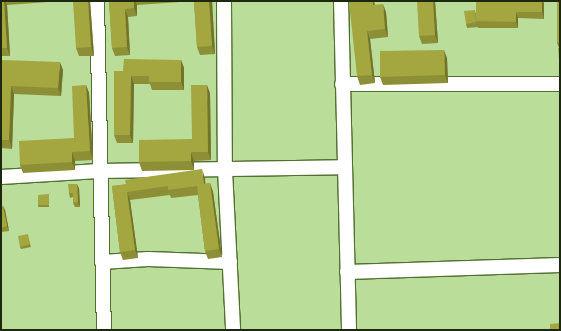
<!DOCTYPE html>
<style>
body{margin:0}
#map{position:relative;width:561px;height:331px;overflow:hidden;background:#badd9a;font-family:Cabin,sans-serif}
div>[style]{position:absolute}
.roads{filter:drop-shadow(1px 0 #516f30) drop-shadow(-1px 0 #516f30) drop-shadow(0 1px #516f30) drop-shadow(0 -1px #516f30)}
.minor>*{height:14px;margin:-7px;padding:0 7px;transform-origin:7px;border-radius:7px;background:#fff}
.wall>*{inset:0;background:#8d8f36}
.shaded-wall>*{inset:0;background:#73742c}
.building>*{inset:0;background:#a4a63f}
span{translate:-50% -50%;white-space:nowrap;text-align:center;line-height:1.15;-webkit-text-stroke:3.5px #e5f7d6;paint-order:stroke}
.frame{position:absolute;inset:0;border:2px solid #1c290e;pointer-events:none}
</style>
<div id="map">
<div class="roads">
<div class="minor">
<div style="left:97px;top:1px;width:329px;rotate:88.8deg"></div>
<div style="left:224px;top:1px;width:169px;rotate:89.7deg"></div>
<div style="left:225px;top:170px;width:160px;rotate:87.1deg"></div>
<div style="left:341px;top:1px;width:329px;rotate:88.6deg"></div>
<div style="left:342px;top:84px;width:218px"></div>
<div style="left:1px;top:177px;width:98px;rotate:-3.5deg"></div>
<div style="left:99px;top:171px;width:244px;rotate:-0.9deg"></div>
<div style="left:102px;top:262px;width:46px;rotate:-3.7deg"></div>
<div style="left:148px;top:259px;width:82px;rotate:2.1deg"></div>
<div style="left:347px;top:272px;width:213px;rotate:-1.9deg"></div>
</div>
</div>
<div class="wall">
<div style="clip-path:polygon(1px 1px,62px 1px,7px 5px,10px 56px,1px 56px)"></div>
<div style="clip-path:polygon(90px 1px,94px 56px,79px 56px,76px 48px)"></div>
<div style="clip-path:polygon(109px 1px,180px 1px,180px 2px,137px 5px,137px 16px,128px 17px,130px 55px,115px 56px,112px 48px)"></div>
<div style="clip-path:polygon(194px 1px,212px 1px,215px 54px,200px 55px,197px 47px)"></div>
<div style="clip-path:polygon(374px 1px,375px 5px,386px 12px,388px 37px,370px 39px,375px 83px,360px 85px,357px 76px)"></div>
<div style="clip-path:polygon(435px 1px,438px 43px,422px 44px,419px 36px)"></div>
<div style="clip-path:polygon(476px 1px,543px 1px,544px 4px,544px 19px,518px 18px,518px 28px,478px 28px,478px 27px,467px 28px,466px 24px,476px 12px)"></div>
<div style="clip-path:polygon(560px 1px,560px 72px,559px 48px,557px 43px)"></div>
<div style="clip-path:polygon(447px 58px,448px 83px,383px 85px,380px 77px)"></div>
<div style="clip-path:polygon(181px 60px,184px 68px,184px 90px,152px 90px,150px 84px,134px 84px,133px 143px,117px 143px,114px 135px,123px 71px)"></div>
<div style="clip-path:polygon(63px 70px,61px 96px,14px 94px,12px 149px,1px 148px,1px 72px)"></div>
<div style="clip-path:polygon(86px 85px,89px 93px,93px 160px,75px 161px,75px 170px,23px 173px,20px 165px,74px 138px)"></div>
<div style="clip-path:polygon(210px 93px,211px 160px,194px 161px,194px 170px,142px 171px,139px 162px,192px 139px)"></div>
<div style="clip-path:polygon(205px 178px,205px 184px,210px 183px,213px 192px,222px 257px,208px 259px,205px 251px,198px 195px,171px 198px,170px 195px,130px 200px,138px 258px,123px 260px,120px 252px,112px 186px)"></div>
<div style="clip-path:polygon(79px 188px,80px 207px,75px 207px,73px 203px,73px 197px,70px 198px,69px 193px)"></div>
<div style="clip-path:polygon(49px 194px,49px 207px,38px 207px,38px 205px)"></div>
<div style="clip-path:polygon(1px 206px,3px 206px,5px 210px,9px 231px,1px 232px)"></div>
<div style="clip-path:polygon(28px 237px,31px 247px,21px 249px,20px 247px)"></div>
</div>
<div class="shaded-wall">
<div style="clip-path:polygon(4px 1px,5px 1px,7px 5px,10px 56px,7px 48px)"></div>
<div style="clip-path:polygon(88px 1px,90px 1px,94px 56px,91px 47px)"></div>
<div style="clip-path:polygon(134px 1px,135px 1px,137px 5px,137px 16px,134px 8px)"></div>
<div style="clip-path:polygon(209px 1px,212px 1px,215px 54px,212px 46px)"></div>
<div style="clip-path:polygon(372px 1px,374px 1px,376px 13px,373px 5px)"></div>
<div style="clip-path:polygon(433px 1px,435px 1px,438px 43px,435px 35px)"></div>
<div style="clip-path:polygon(542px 1px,543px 1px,544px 4px,544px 19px,542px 12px)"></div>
<div style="clip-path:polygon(383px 4px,386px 12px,388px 37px,385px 29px)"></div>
<div style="clip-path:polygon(125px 9px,128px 17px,130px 55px,127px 47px)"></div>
<div style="clip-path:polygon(516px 12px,518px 18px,518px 28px,516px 22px)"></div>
<div style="clip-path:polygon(367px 31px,370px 39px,375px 83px,372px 75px)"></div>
<div style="clip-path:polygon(444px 50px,447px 58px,448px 83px,445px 75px)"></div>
<div style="clip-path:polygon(181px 60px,184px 68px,184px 90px,181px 82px)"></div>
<div style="clip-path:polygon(60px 62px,63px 70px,61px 96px,58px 88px)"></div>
<div style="clip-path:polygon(131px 76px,134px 84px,133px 143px,130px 135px)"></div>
<div style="clip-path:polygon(86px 85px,89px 93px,93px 160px,90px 151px)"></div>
<div style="clip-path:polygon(207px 85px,210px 93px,211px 160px,208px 152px)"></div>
<div style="clip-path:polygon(11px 86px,14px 94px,12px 149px,9px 140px)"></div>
<div style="clip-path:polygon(72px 152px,75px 161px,75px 170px,72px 162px)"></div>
<div style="clip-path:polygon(191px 152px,194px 161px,194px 170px,191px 161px)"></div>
<div style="clip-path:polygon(202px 169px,205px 178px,206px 193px,204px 184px)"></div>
<div style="clip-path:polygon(210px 183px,213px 192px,222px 257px,219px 249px)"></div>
<div style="clip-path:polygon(77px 184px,79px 188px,80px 207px,78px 202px)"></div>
<div style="clip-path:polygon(127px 192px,130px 200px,138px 258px,135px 250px)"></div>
<div style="clip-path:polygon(3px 206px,5px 210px,9px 231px,7px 226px)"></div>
</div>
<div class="building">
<div style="clip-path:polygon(1px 1px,4px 1px,7px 48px,1px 48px)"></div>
<div style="clip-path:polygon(73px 1px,88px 1px,91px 47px,76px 48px)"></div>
<div style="clip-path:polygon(109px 1px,134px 1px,134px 8px,125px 9px,127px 47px,112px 48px)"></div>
<div style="clip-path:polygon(194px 1px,209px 1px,212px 46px,197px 47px)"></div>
<div style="clip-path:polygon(355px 1px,372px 1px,373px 5px,383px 4px,385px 29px,367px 31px,372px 75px,357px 76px,349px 2px)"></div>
<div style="clip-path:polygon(417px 1px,433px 1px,435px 35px,419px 36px)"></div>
<div style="clip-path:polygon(476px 1px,542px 1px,542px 12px,516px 12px,516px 22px,476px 21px)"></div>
<div style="clip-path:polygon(557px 1px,560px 1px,560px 42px,557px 43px)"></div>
<div style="clip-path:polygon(475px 10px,476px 22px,466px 24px,464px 11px)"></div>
<div style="clip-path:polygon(558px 48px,560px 48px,560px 71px)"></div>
<div style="clip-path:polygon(444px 50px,445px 75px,380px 77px,380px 51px)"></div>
<div style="clip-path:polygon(124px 59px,181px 60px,181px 82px,149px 82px,149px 76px,131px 76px,130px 135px,114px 135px,114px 71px,123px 71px)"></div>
<div style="clip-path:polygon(2px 60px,60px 62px,58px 88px,11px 86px,9px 140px,1px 140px,1px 72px)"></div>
<div style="clip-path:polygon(86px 85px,90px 151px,72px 152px,72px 162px,20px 165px,19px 141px,74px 138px,72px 86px)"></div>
<div style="clip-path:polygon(191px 85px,207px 85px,208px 152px,191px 152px,191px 161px,139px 162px,139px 140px,192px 139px)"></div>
<div style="clip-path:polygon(202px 169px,204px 184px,210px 183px,219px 249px,205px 251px,197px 186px,168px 190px,168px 186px,127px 192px,135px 250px,120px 252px,112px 186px,126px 184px,125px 180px)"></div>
<div style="clip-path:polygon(68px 184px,77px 184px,78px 202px,73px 203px,73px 193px,69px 193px)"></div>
<div style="clip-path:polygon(49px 194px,49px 205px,38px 205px,38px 195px)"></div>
<div style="clip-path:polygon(1px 206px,3px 206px,7px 226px,1px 228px)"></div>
<div style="clip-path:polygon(28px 234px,30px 244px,20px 247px,18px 236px)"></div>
<div style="clip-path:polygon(560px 323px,560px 330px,550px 330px,550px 324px)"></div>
</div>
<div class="frame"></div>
</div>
